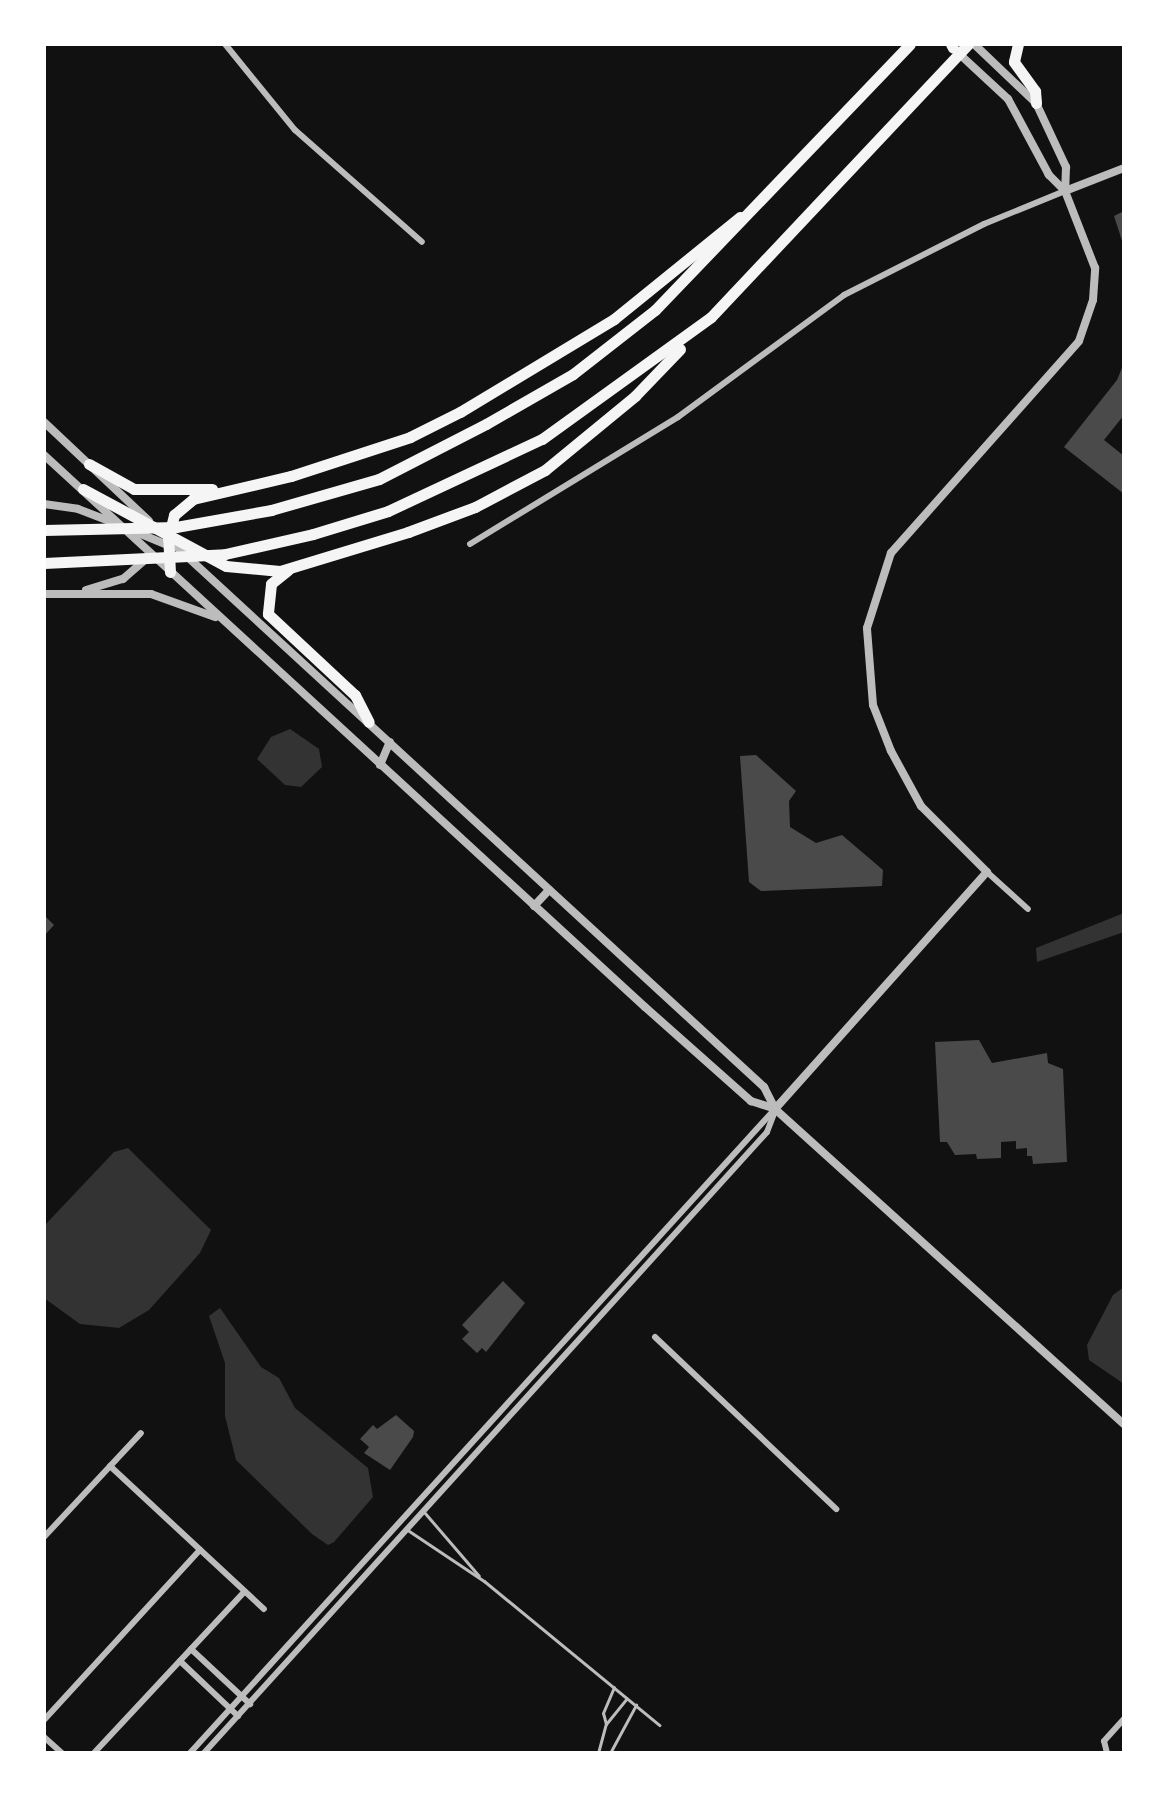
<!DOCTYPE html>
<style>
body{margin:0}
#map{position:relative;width:1168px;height:1797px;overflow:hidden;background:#111;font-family:"Fira Sans Condensed",sans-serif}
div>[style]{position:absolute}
.water>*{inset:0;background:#333}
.building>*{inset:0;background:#4a4a4a}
.service>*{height:3px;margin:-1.5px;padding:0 1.5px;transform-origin:1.5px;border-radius:1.5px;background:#bcbcbc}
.minor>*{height:6px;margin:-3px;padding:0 3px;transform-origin:3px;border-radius:3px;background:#bcbcbc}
.tertiary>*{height:8px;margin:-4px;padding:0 4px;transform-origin:4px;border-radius:4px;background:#bcbcbc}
.motorway>*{height:11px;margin:-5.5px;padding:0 5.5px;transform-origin:5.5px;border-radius:5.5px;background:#f5f5f5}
span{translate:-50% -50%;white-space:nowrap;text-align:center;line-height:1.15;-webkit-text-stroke:6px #fff;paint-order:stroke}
.frame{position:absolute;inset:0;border:46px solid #fff;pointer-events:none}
</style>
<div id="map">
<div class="water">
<div style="clip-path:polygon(290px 729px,319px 749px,322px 767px,301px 787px,285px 785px,257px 759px,271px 737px)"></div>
<div style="clip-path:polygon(1124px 913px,1124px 932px,1037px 962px,1036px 948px)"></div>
<div style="clip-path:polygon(128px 1148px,211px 1230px,200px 1253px,149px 1310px,119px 1328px,80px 1324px,44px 1298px,44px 1226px,114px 1152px)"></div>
<div style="clip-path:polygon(1124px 1287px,1124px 1384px,1089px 1360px,1087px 1345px,1113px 1295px)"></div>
<div style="clip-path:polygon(220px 1308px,261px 1367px,279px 1378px,295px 1408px,368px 1468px,373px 1497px,334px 1542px,328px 1545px,312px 1534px,236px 1460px,225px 1416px,225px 1363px,209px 1316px)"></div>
</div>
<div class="building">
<div style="clip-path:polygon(1124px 211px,1124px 247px,1114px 216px)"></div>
<div style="clip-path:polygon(1124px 363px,1124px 415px,1104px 440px,1124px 456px,1124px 494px,1064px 447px,1117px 380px)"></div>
<div style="clip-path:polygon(756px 755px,796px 791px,789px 801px,790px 827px,816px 843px,842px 835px,883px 870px,882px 886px,761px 891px,749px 882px,740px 756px)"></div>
<div style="clip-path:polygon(44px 915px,54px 925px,44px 936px)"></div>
<div style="clip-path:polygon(979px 1040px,992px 1063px,1047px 1053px,1048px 1063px,1063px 1069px,1067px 1162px,1033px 1164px,1032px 1156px,1027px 1156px,1027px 1148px,1016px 1149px,1016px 1141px,1001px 1142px,1001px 1158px,977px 1159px,976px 1154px,955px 1155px,947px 1142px,940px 1142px,935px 1042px)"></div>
<div style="clip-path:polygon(503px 1281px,525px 1303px,486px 1352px,482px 1348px,477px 1353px,462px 1339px,469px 1332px,462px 1325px)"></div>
<div style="clip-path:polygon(396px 1415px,414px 1431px,413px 1437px,390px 1470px,364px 1453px,369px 1447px,360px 1439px,373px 1425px,377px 1429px)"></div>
</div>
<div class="service">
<div style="left:424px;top:1512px;width:84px;rotate:49.3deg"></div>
<div style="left:406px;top:1529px;width:94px;rotate:33.7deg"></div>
<div style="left:484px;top:1581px;width:227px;rotate:39.4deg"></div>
<div style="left:606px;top:1724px;width:11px;rotate:-105deg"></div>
<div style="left:603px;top:1713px;width:28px;rotate:-67deg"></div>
<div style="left:598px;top:1753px;width:30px;rotate:-75deg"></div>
<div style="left:606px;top:1724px;width:33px;rotate:-51deg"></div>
<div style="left:610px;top:1753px;width:55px;rotate:-61.6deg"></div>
</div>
<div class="minor">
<div style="left:225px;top:44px;width:111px;rotate:50.9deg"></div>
<div style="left:295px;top:130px;width:169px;rotate:41.4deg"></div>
<div style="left:470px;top:544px;width:244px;rotate:-31.4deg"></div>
<div style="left:678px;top:417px;width:206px;rotate:-36.3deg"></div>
<div style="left:844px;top:295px;width:157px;rotate:-26.9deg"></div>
<div style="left:984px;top:224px;width:87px;rotate:-22.2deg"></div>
<div style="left:987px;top:872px;width:55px;rotate:42.1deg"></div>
<div style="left:655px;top:1337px;width:250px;rotate:43.5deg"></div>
<div style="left:110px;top:1466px;width:210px;rotate:42.9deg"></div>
<div style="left:44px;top:1537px;width:142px;rotate:-47deg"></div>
<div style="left:191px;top:1649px;width:81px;rotate:43deg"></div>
<div style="left:180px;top:1661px;width:80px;rotate:43.5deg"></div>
<div style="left:44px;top:1720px;width:231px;rotate:-47.5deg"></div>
<div style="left:44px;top:1737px;width:24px;rotate:42deg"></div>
<div style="left:94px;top:1753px;width:221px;rotate:-47deg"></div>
<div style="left:190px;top:1753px;width:870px;rotate:-47.75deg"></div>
<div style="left:204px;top:1753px;width:838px;rotate:-47.8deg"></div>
<div style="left:767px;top:1132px;width:22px;rotate:-69deg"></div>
<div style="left:1107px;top:1753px;width:12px;rotate:-104deg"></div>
<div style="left:1104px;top:1741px;width:30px;rotate:-48deg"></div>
</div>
<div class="tertiary">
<div style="left:974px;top:44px;width:86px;rotate:43.6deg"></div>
<div style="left:1036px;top:103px;width:71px;rotate:64.9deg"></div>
<div style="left:1066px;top:167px;width:24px;rotate:92deg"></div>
<div style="left:1065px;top:191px;width:63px;rotate:-21.3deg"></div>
<div style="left:44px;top:422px;width:144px;rotate:43.3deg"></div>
<div style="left:44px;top:455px;width:816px;rotate:42.57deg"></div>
<div style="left:645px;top:1007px;width:142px;rotate:41.6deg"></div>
<div style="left:751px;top:1101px;width:25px;rotate:18deg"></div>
<div style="left:775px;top:1109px;width:470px;rotate:42.1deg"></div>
<div style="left:44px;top:504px;width:34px;rotate:8deg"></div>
<div style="left:78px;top:509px;width:39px;rotate:21deg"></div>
<div style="left:131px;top:530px;width:42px;rotate:22.3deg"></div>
<div style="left:168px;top:539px;width:810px;rotate:42.6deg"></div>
<div style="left:764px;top:1087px;width:25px;rotate:63deg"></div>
<div style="left:86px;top:590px;width:39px;rotate:-17deg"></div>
<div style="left:123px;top:579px;width:35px;rotate:-41deg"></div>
<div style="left:44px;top:594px;width:107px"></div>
<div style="left:151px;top:594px;width:68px;rotate:19.8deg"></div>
<div style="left:380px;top:765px;width:25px;rotate:-67deg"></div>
<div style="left:534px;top:906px;width:22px;rotate:-47deg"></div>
<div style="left:775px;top:1109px;width:318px;rotate:-48.2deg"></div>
<div style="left:987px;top:872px;width:93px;rotate:-135deg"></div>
<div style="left:921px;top:806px;width:63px;rotate:-118.6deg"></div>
<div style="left:891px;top:751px;width:49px;rotate:-111.4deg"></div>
<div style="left:873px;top:705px;width:77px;rotate:-94.5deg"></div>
<div style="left:867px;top:628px;width:79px;rotate:-72.3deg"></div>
<div style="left:891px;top:553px;width:283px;rotate:-48.4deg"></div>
<div style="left:1079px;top:341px;width:43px;rotate:-71.1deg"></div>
<div style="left:1093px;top:300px;width:32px;rotate:-86deg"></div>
<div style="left:1095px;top:268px;width:83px;rotate:-111.3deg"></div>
<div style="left:1065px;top:191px;width:23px;rotate:-135deg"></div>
<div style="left:1049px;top:175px;width:86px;rotate:-118.3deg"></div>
<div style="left:1008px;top:99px;width:72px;rotate:-137.2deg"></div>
</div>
<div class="motorway">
<div style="left:951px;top:44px;width:4px;rotate:63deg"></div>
<div style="left:1018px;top:44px;width:18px;rotate:103deg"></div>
<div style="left:1014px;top:62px;width:36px;rotate:54deg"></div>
<div style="left:1035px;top:91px;width:12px;rotate:85deg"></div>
<div style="left:89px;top:464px;width:51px;rotate:29.1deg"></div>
<div style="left:134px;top:489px;width:78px"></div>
<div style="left:83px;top:489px;width:162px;rotate:28.3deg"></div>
<div style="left:226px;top:566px;width:54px;rotate:5.3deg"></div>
<div style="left:280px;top:571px;width:134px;rotate:-16.9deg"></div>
<div style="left:408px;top:532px;width:72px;rotate:-20.5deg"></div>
<div style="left:475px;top:507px;width:79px;rotate:-27.9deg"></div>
<div style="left:545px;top:470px;width:117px;rotate:-39.4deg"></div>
<div style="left:635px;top:396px;width:65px;rotate:-46.2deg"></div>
<div style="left:44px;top:530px;width:132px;rotate:-1.3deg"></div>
<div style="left:176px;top:527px;width:97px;rotate:-10.1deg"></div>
<div style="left:271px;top:510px;width:112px;rotate:-16deg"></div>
<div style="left:379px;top:479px;width:120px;rotate:-27.2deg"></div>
<div style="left:486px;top:424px;width:100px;rotate:-29.9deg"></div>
<div style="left:573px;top:374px;width:104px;rotate:-38deg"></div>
<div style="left:655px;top:310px;width:368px;rotate:-46.2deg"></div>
<div style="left:44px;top:563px;width:181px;rotate:-2.8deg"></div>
<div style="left:225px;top:554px;width:90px;rotate:-12.8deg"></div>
<div style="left:313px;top:534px;width:78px;rotate:-17deg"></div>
<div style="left:388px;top:511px;width:170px;rotate:-25.1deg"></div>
<div style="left:542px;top:439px;width:208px;rotate:-35.8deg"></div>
<div style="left:711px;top:317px;width:375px;rotate:-46.7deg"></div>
<div style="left:288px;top:570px;width:22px;rotate:141deg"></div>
<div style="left:271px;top:584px;width:30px;rotate:96deg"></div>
<div style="left:268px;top:614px;width:119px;rotate:43deg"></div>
<div style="left:355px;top:695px;width:30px;rotate:63deg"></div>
<div style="left:170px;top:572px;width:33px;rotate:-93deg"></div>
<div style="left:168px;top:539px;width:25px;rotate:-76deg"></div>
<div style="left:174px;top:515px;width:25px;rotate:-40deg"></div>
<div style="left:193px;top:499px;width:101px;rotate:-13.2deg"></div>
<div style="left:291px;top:476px;width:125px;rotate:-18.1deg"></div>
<div style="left:410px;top:437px;width:56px;rotate:-26.6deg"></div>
<div style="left:460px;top:412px;width:180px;rotate:-31.1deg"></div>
<div style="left:614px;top:319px;width:162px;rotate:-39deg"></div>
</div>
<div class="frame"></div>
</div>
